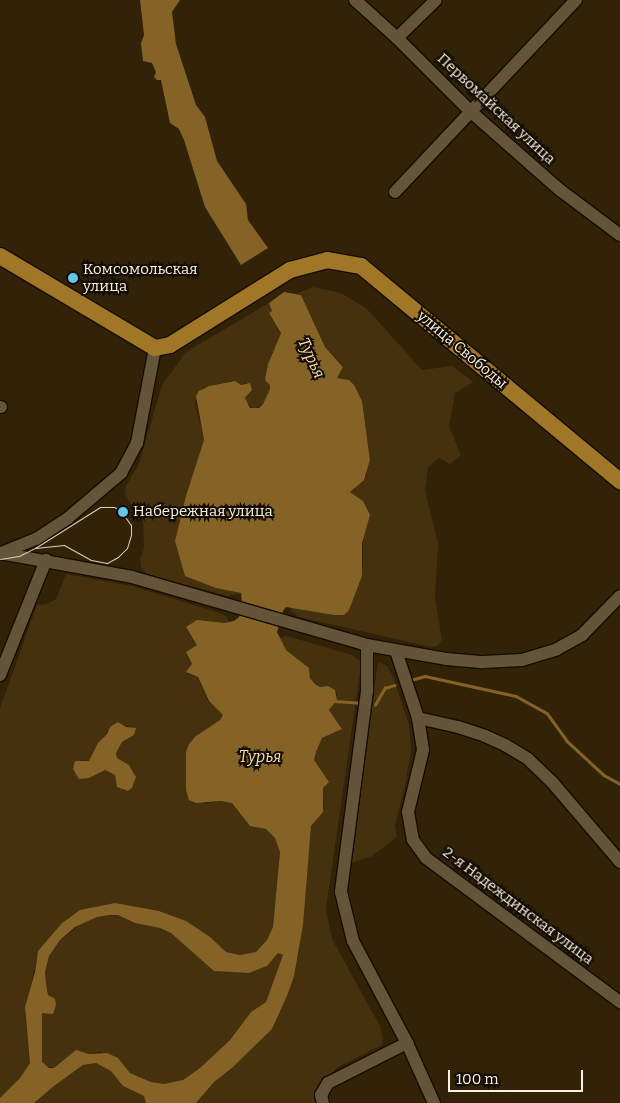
<!DOCTYPE html>
<meta charset="utf-8">
<style>
body{margin:0}
#map{position:relative;width:620px;height:1103px;overflow:hidden;background:#312208;font-family:Bitter,serif}
div>[style]{position:absolute}
.green>*{inset:0;background:#45310e}
.water>*{inset:0;background:#856326}
.stream>*{height:2.5px;margin:-1.25px;padding:0 1.25px;transform-origin:1.25px;border-radius:1.25px;background:#856326}
.roads{filter:drop-shadow(1px 0 #180b00) drop-shadow(-1px 0 #180b00) drop-shadow(0 1px #180b00) drop-shadow(0 -1px #180b00)}
.minor>*{height:12px;margin:-6px;padding:0 6px;transform-origin:6px;border-radius:6px;background:#645439}
.major>*{height:16px;margin:-8px;padding:0 8px;transform-origin:8px;border-radius:8px;background:#9f7726}
.tram>*{height:1px;margin:-0.5px;padding:0 0.5px;transform-origin:0.5px;border-radius:0.5px;background:#d9cfbe}
.dots>*{width:14px;height:14px;translate:-50% -50%;box-sizing:border-box;border:2px solid #130d04;border-radius:50%}
span{translate:-50% -50%;white-space:nowrap;text-align:center;line-height:1.15;-webkit-text-stroke:4px #130d04;paint-order:stroke}
.street-label{font-size:15px;color:#fbf2e3}
.poi-label{font-size:15px;color:#fbf2e3}
.left{translate:0 -50%;text-align:left}
.water-label{font-size:16px;color:#fddeae;font-style:italic}
.scale{position:absolute;left:448px;top:1070px;width:135px;height:22px;box-sizing:border-box;border:2px solid #fbf2e3;border-top:0;padding-left:6px;font-size:15px;line-height:18px;white-space:nowrap;color:#fbf2e3;-webkit-text-stroke:4px #130d04;paint-order:stroke}
</style>
<div id="map">
<div class="green">
<div style="clip-path:polygon(313px 287px,341px 293px,367px 309px,422px 370px,452px 366px,473px 382px,455px 393px,449px 427px,461px 455px,450px 464px,439px 458px,428px 467px,425px 490px,438px 543px,435px 598px,442px 640px,438px 646px,431px 647px,299px 617px,291px 611px,291px 607px,334px 615px,363px 566px,363px 501px,350px 492px,366px 476px,370px 460px,362px 401px,349px 380px,337px 378px,343px 367px,342px 364px,325px 347px,301px 295px,298px 293px)"></div>
<div style="clip-path:polygon(269px 303px,272px 311px,269px 313px,281px 333px,270px 358px,270px 389px,263px 404px,254px 409px,245px 401px,245px 399px,252px 390px,246px 383px,241px 385px,230px 381px,203px 388px,195px 402px,204px 440px,175px 541px,181px 557px,210px 585px,241px 593px,228px 596px,147px 574px,141px 568px,140px 559px,144px 548px,143px 519px,138px 510px,130px 503px,125px 494px,126px 486px,139px 464px,162px 385px,186px 352px)"></div>
<div style="clip-path:polygon(evenodd,66px 574px,132px 586px,223px 614px,228px 618px,229px 623px,187px 630px,198px 645px,189px 650px,186px 655px,192px 664px,187px 671px,188px 674px,197px 677px,208px 701px,223px 715px,220px 720px,196px 736px,204px 804px,221px 801px,232px 803px,250px 826px,266px 829px,275px 838px,280px 852px,273px 927px,267px 940px,256px 952px,240px 955px,226px 952px,186px 921px,159px 911px,115px 903px,69px 917px,48px 939px,37px 957px,25px 1012px,30px 1063px,20px 1078px,0 1098px,0 708px,37px 605px,47px 604px,56px 599px,66px 574px,121px 725px,131px 727px,130px 738px,122px 742px,116px 753px,117px 758px,129px 765px,135px 774px,132px 788px,128px 791px,123px 790px,115px 775px,105px 770px,89px 778px,81px 760px,89px 761px,110px 727px,121px 725px)"></div>
<div style="clip-path:polygon(287px 636px,352px 655px,360px 661px,361px 666px,326px 909px,332px 939px,380px 1026px,383px 1037px,382px 1045px,338px 1067px,317px 1087px,316px 1103px,196px 1103px,214px 1082px,272px 1029px,287px 996px,299px 951px,311px 826px,324px 808px,323px 788px,329px 782px,314px 760px,316px 752px,322px 738px,337px 732px,341px 726px,329px 710px,337px 700px,337px 693px,328px 686px,320px 687px,311px 680px,309px 668px,286px 650px,278px 638px)"></div>
<div style="clip-path:polygon(378px 662px,387px 666px,393px 677px,409px 725px,411px 750px,405px 786px,395px 825px,397px 837px,372px 856px,351px 863px,355px 817px)"></div>
<div style="clip-path:polygon(118px 915px,135px 923px,160px 928px,171px 933px,221px 971px,249px 973px,267px 966px,278px 953px,283px 955px,266px 1002px,251px 1012px,230px 1040px,200px 1068px,183px 1080px,164px 1084px,151px 1082px,130px 1073px,122px 1063px,101px 1052px,87px 1054px,54px 1068px,44px 1065px,42px 1062px,42px 1013px,48px 1013px,51px 998px,48px 995px,45px 972px,49px 956px,60px 940px,82px 923px,97px 917px)"></div>
<div style="clip-path:polygon(96px 1063px,111px 1071px,123px 1086px,144px 1096px,146px 1103px,34px 1103px,54px 1086px,83px 1065px)"></div>
</div>
<div class="water">
<div style="clip-path:polygon(140px 0,180px 0,172px 12px,176px 44px,196px 105px,205px 117px,217px 161px,246px 204px,248px 220px,268px 248px,241px 265px,205px 207px,184px 140px,179px 129px,170px 123px,161px 80px,157px 80px,154px 77px,156px 72px,152px 63px,143px 61px,141px 43px,144px 35px)"></div>
<div style="clip-path:polygon(evenodd,284px 292px,301px 295px,325px 347px,343px 367px,337px 378px,349px 380px,354px 385px,362px 401px,370px 460px,364px 480px,350px 492px,363px 501px,370px 515px,362px 543px,362px 576px,349px 610px,344px 615px,334px 615px,286px 607px,283px 611px,277px 632px,286px 650px,309px 668px,310px 678px,315px 684px,320px 687px,328px 686px,335px 690px,337px 700px,329px 710px,342px 729px,322px 738px,316px 752px,314px 760px,329px 782px,323px 788px,323px 812px,311px 826px,303px 925px,294px 976px,287px 996px,272px 1029px,233px 1067px,214px 1082px,196px 1103px,146px 1103px,144px 1096px,123px 1086px,111px 1071px,96px 1063px,83px 1065px,54px 1086px,34px 1103px,0 1103px,0 1098px,20px 1078px,30px 1063px,25px 1007px,35px 972px,38px 951px,62px 923px,80px 910px,115px 903px,159px 911px,186px 921px,210px 937px,226px 952px,240px 955px,256px 952px,267px 940px,273px 927px,280px 852px,275px 838px,266px 829px,250px 826px,232px 803px,221px 801px,196px 803px,189px 800px,186px 790px,186px 752px,189px 744px,196px 736px,220px 720px,223px 715px,209px 701px,198px 677px,186px 672px,192px 664px,186px 652px,197px 645px,186px 627px,197px 620px,225px 623px,234px 621px,239px 617px,242px 602px,241px 593px,216px 588px,185px 576px,175px 541px,186px 496px,204px 440px,196px 396px,199px 391px,209px 386px,235px 381px,241px 385px,250px 383px,252px 390px,245px 398px,250px 408px,259px 408px,263px 404px,270px 389px,270px 385px,265px 380px,268px 364px,281px 333px,269px 313px,272px 311px,269px 303px,284px 292px,110px 915px,118px 915px,135px 923px,160px 928px,171px 933px,214px 971px,249px 973px,267px 966px,278px 953px,283px 955px,266px 1002px,251px 1012px,230px 1040px,200px 1068px,183px 1080px,164px 1084px,151px 1082px,130px 1073px,118px 1058px,107px 1053px,89px 1054px,76px 1050px,54px 1068px,49px 1068px,42px 1062px,42px 1013px,53px 1014px,56px 1005px,55px 999px,48px 995px,46px 983px,45px 972px,49px 956px,60px 940px,75px 927px,97px 917px,110px 915px)"></div>
<div style="clip-path:polygon(118px 722px,126px 727px,136px 728px,134px 735px,122px 742px,116px 753px,117px 758px,129px 765px,136px 777px,132px 788px,128px 791px,117px 787px,115px 775px,105px 770px,89px 778px,79px 779px,73px 769px,75px 761px,89px 761px,98px 743px,107px 734px,110px 727px)"></div>
</div>
<div class="stream">
<div style="left:411px;top:680px;width:15px;rotate:-16deg"></div>
<div style="left:425px;top:676px;width:93px;rotate:12.4deg"></div>
<div style="left:516px;top:696px;width:35px;rotate:29deg"></div>
<div style="left:547px;top:713px;width:34px;rotate:54deg"></div>
<div style="left:567px;top:741px;width:50px;rotate:42.6deg"></div>
<div style="left:604px;top:775px;width:18px;rotate:29deg"></div>
<div style="left:334px;top:701px;width:26px;rotate:4deg"></div>
<div style="left:375px;top:705px;width:20px;rotate:-60deg"></div>
<div style="left:385px;top:688px;width:10px;rotate:-17deg"></div>
</div>
<div class="roads">
<div class="minor">
<div style="left:355px;top:0;width:57px;rotate:42.1deg"></div>
<div style="left:397px;top:38px;width:103px;rotate:45deg"></div>
<div style="left:470px;top:111px;width:120px;rotate:41.3deg"></div>
<div style="left:560px;top:190px;width:75px;rotate:36.9deg"></div>
<div style="left:397px;top:38px;width:54px;rotate:-44.3deg"></div>
<div style="left:395px;top:192px;width:264px;rotate:-46.7deg"></div>
<div style="left:0;top:407px;width:1px"></div>
<div style="left:0;top:553px;width:134px;rotate:10.3deg"></div>
<div style="left:132px;top:577px;width:245px;rotate:16.1deg"></div>
<div style="left:367px;top:645px;width:80px;rotate:10deg"></div>
<div style="left:446px;top:659px;width:37px;rotate:5deg"></div>
<div style="left:483px;top:662px;width:39px;rotate:-3deg"></div>
<div style="left:522px;top:660px;width:37px;rotate:-17deg"></div>
<div style="left:557px;top:649px;width:29px;rotate:-29deg"></div>
<div style="left:582px;top:635px;width:54px;rotate:-45.7deg"></div>
<div style="left:1px;top:553px;width:38px;rotate:-22deg"></div>
<div style="left:36px;top:539px;width:38px;rotate:-33deg"></div>
<div style="left:68px;top:518px;width:70px;rotate:-40.3deg"></div>
<div style="left:121px;top:473px;width:34px;rotate:-62deg"></div>
<div style="left:137px;top:443px;width:97px;rotate:-79.3deg"></div>
<div style="left:367px;top:645px;width:46px;rotate:90deg"></div>
<div style="left:367px;top:691px;width:203px;rotate:97.4deg"></div>
<div style="left:341px;top:892px;width:50px;rotate:76.2deg"></div>
<div style="left:353px;top:941px;width:115px;rotate:62.1deg"></div>
<div style="left:407px;top:1043px;width:66px;rotate:65.8deg"></div>
<div style="left:396px;top:651px;width:71px;rotate:71.8deg"></div>
<div style="left:418px;top:718px;width:32px;rotate:81deg"></div>
<div style="left:423px;top:750px;width:64px;rotate:103.6deg"></div>
<div style="left:408px;top:812px;width:28px;rotate:80deg"></div>
<div style="left:413px;top:840px;width:22px;rotate:54deg"></div>
<div style="left:426px;top:858px;width:242px;rotate:36.6deg"></div>
<div style="left:0;top:675px;width:124px;rotate:-68.2deg"></div>
<div style="left:418px;top:718px;width:41px;rotate:12.7deg"></div>
<div style="left:458px;top:727px;width:28px;rotate:18deg"></div>
<div style="left:485px;top:736px;width:22px;rotate:24deg"></div>
<div style="left:505px;top:745px;width:27px;rotate:31deg"></div>
<div style="left:528px;top:759px;width:33px;rotate:44deg"></div>
<div style="left:552px;top:782px;width:105px;rotate:49.6deg"></div>
<div style="left:323px;top:1103px;width:8px;rotate:-104deg"></div>
<div style="left:321px;top:1095px;width:14px;rotate:-60deg"></div>
<div style="left:328px;top:1083px;width:89px;rotate:-26.9deg"></div>
</div>
<div class="major">
<div style="left:0;top:256px;width:180px;rotate:30.7deg"></div>
<div style="left:155px;top:348px;width:15px;rotate:-11deg"></div>
<div style="left:170px;top:345px;width:142px;rotate:-32deg"></div>
<div style="left:290px;top:270px;width:38px;rotate:-15deg"></div>
<div style="left:327px;top:260px;width:35px;rotate:10deg"></div>
<div style="left:361px;top:266px;width:337px;rotate:39.7deg"></div>
</div>
</div>
<div class="tram">
<div style="left:0;top:559px;width:19px;rotate:-9deg"></div>
<div style="left:19px;top:556px;width:18px;rotate:-27deg"></div>
<div style="left:35px;top:548px;width:77px;rotate:-32.2deg"></div>
<div style="left:100px;top:507px;width:14px"></div>
<div style="left:114px;top:507px;width:7px;rotate:27deg"></div>
<div style="left:120px;top:510px;width:19px;rotate:54deg"></div>
<div style="left:131px;top:525px;width:10px;rotate:90deg"></div>
<div style="left:131px;top:535px;width:14px;rotate:107deg"></div>
<div style="left:127px;top:548px;width:13px;rotate:135deg"></div>
<div style="left:118px;top:557px;width:13px;rotate:151deg"></div>
<div style="left:107px;top:563px;width:16px;rotate:-169deg"></div>
<div style="left:91px;top:560px;width:31px;rotate:-151deg"></div>
<div style="left:64px;top:545px;width:29px;rotate:174deg"></div>
</div>
<div class="dots">
<div style="left:73px;top:278px;background:#65c5ee"></div>
<div style="left:123px;top:512px;background:#65c5ee"></div>
</div>
<div class="street-label">
<span style="left:496px;top:109px;rotate:43deg">Первомайская улица</span>
<span style="left:462px;top:350px;rotate:40deg">улица Свободы</span>
<span style="left:518px;top:906px;rotate:37deg">2-я Надеждинская улица</span>
</div>
<div class="poi-label">
<span class="left" style="left:83px;top:278px">Комсомольская<br>улица</span>
<span class="left" style="left:133px;top:512px">Набережная улица</span>
</div>
<div class="water-label">
<span style="left:311px;top:358px;rotate:65deg">Турья</span>
<span style="left:260px;top:757px">Турья</span>
</div>
<div class="scale">100 m</div>
</div>
